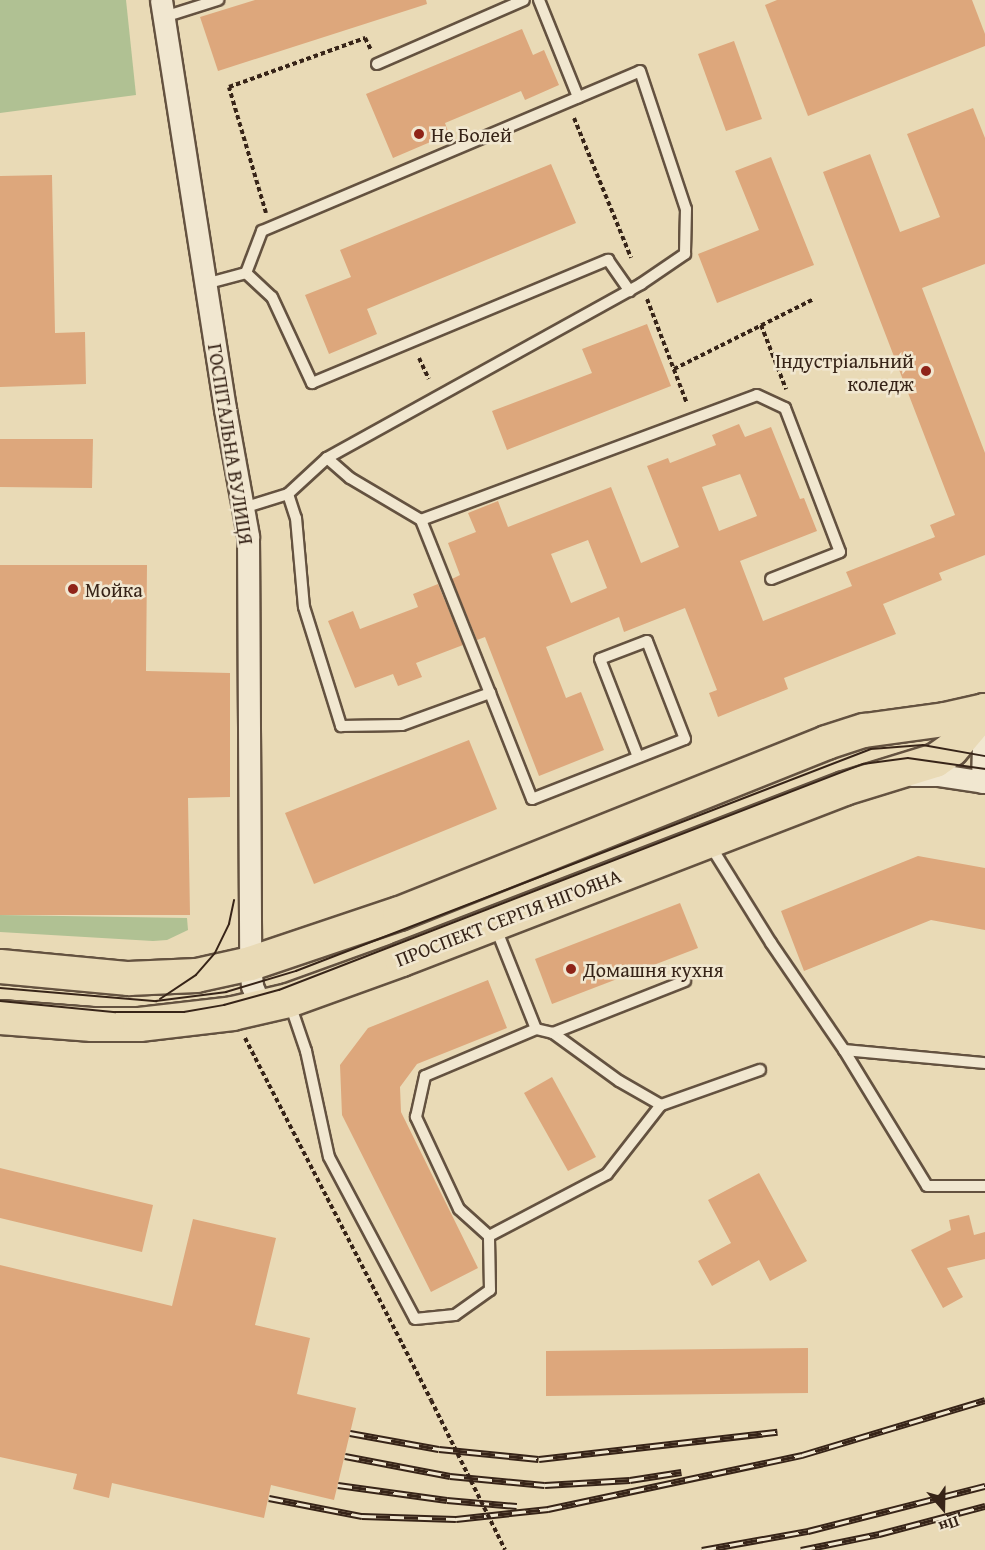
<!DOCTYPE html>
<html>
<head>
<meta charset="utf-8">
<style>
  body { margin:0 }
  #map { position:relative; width:985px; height:1550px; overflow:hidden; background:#e9dab6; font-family:"Gentium Book Plus",serif }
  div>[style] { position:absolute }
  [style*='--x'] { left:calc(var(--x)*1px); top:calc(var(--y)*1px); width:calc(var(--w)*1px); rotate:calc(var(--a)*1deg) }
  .green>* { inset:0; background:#b0c193 }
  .building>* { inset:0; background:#dda77c }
  .path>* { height:4px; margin-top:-2px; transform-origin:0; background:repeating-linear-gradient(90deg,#372418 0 4.5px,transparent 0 7.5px) }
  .roads { filter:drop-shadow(2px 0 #645240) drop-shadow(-2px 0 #645240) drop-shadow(0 2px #645240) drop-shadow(0 -2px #645240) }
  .lane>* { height:10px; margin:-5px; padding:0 5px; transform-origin:5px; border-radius:5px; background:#f1e7d0 }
  .street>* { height:21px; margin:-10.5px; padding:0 10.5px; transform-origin:10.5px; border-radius:10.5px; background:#f1e7d0 }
  .highway>* { height:33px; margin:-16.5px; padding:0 16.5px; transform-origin:16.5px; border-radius:16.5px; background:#e9dab6 }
  .tram>* { height:1.5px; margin:-0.75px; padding:0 0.75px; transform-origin:0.75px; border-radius:0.75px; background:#372418 }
  .rail>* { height:7px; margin-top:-3.5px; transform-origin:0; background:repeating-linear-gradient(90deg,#f1e7d0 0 14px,#372418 0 28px); box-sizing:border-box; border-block:2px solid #372418 }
  .path-bridge>* { height:4px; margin-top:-2px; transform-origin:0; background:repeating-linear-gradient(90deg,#372418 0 4.5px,transparent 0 7.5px) }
  .dots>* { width:16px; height:16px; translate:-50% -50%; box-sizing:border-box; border:3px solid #f1e7d0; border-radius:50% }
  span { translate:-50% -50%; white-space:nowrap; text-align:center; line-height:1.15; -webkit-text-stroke:5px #f1e7d0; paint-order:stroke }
  .poi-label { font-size:20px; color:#372418 }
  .left { translate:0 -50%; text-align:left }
  .right { translate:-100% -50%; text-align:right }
  .street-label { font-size:20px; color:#372418 }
  .north { position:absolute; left:913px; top:1478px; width:60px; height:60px; -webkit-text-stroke:4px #f1e7d0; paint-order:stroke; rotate:160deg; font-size:16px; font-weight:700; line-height:24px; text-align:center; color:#372418 }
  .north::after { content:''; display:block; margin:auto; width:21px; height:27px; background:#372418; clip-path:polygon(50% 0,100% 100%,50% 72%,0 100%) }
</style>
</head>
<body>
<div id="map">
  <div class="green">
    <i style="clip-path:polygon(0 0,126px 0,136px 95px,0 113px)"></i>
    <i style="clip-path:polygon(0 915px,187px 918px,188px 930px,167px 940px,153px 941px,0 932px)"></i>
  </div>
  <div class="building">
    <i style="clip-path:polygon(255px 0,426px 0,427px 4px,218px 71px,200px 17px)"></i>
    <i style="clip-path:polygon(777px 0,972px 0,985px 34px,985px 46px,808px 116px,765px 5px)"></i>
    <i style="clip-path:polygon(522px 29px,533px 55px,544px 50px,559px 85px,525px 100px,521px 91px,445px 123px,449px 134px,393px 158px,366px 94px)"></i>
    <i style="clip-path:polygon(734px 41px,762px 119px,726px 131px,698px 54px)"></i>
    <i style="clip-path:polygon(evenodd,973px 108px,985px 138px,985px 264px,922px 288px,985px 453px,985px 555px,939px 573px,942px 580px,883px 604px,896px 634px,784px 678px,788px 689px,718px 717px,709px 693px,717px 690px,685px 608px,624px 632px,619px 617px,546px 647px,566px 698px,581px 692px,604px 750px,539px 776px,485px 637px,477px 640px,452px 579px,460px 575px,448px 543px,476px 532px,468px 513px,498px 501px,508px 527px,611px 487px,641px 563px,679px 547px,647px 466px,668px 458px,670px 463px,716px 445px,712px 435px,739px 424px,745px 437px,771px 427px,800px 499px,804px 498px,817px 531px,740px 561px,763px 621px,852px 586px,846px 572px,935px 537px,930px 525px,955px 515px,823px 172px,870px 154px,900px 232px,940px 217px,907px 134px,973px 108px,740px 474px,757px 516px,719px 531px,702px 487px,740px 474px,973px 108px,588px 540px,607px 588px,571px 603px,551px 554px,588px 540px)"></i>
    <i style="clip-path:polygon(771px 157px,814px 265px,717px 303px,698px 254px,759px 230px,735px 171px)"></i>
    <i style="clip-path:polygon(551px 164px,576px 223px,367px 309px,377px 334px,329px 354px,305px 295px,351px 277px,340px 250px)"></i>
    <i style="clip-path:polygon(52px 175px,55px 333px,85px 332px,86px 384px,0 387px,0 176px)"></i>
    <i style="clip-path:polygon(647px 324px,671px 386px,507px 450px,492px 411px,592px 373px,582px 349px)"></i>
    <i style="clip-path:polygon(0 439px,93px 439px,92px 488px,0 487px)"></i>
    <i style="clip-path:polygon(0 565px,147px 565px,146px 671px,230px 673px,230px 797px,188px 798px,190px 915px,0 915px)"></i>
    <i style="clip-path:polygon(438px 584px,463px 645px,416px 663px,422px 677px,398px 686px,393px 674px,355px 688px,328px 621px,353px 611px,360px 629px,418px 607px,413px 594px)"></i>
    <i style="clip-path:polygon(469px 740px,497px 809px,314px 884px,285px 813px)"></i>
    <i style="clip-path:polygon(918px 856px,985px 868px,985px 930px,931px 920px,804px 971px,781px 911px)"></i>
    <i style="clip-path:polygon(680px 903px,698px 948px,552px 1004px,535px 959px)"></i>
    <i style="clip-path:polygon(488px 980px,507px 1028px,417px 1064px,400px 1087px,401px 1112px,478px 1268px,431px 1292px,342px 1115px,340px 1065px,368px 1028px)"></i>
    <i style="clip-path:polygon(552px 1077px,596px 1157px,568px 1171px,524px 1093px)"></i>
    <i style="clip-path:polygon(0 1168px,153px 1205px,142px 1252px,0 1218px)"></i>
    <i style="clip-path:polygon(759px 1173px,807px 1261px,770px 1281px,759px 1260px,712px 1286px,698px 1261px,731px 1243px,708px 1200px)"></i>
    <i style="clip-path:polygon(969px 1215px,974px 1235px,985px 1232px,985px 1259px,947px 1268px,963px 1297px,943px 1308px,911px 1250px,951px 1230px,949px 1220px)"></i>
    <i style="clip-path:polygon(193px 1219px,276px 1238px,255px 1325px,310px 1338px,297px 1394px,356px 1408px,334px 1500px,271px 1485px,264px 1518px,112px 1483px,109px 1498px,73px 1489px,77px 1474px,0 1457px,0 1265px,172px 1306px)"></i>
    <i style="clip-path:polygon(808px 1348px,808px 1393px,546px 1396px,546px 1351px)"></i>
  </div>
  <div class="path">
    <i style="--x:574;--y:118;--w:151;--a:67.8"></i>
    <i style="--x:266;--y:213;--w:131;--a:-106.4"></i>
    <i style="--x:229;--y:87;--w:145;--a:-19.8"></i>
    <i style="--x:365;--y:38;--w:13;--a:63"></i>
    <i style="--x:647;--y:299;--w:112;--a:69.1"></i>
    <i style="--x:761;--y:325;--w:69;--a:68.7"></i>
    <i style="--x:419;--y:358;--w:23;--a:65"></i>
    <i style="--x:674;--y:369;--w:157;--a:-26.6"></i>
    <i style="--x:245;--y:1038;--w:407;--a:62.8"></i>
  </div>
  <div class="roads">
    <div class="lane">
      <i style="--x:539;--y:0;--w:105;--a:68.1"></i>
      <i style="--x:164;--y:17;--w:57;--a:-17.5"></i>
      <i style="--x:377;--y:64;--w:160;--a:-23.5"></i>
      <i style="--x:246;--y:273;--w:35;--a:43"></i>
      <i style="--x:272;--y:297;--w:95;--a:65.1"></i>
      <i style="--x:312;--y:383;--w:321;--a:-22.6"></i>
      <i style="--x:608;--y:260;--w:38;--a:55"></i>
      <i style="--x:205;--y:284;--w:42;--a:-15"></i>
      <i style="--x:246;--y:273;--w:45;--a:-69.1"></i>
      <i style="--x:262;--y:231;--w:410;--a:-22.9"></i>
      <i style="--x:640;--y:71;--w:145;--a:71.6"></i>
      <i style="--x:686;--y:209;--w:45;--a:91.3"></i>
      <i style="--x:685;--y:254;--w:53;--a:145.7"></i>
      <i style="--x:641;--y:284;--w:359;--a:151"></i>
      <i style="--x:327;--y:458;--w:53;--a:137.3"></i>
      <i style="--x:288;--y:494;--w:47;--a:162.7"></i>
      <i style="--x:327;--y:458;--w:30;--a:41"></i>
      <i style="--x:350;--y:478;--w:82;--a:30.6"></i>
      <i style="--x:421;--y:520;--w:186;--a:68.3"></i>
      <i style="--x:288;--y:494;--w:25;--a:72"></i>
      <i style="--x:296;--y:518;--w:89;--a:84.9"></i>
      <i style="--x:304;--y:607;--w:125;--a:72.7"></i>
      <i style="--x:341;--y:726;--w:61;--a:-0.9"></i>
      <i style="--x:402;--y:725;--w:94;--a:-20"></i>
      <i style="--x:490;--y:693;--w:114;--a:68.4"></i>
      <i style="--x:532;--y:799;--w:164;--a:-21.4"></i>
      <i style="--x:685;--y:739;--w:105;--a:-111.2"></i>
      <i style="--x:647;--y:641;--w:50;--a:159"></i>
      <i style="--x:600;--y:659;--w:105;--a:68.8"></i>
      <i style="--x:421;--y:520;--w:358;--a:-20.4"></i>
      <i style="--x:757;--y:395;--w:31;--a:25"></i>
      <i style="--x:785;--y:408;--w:154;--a:69.1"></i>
      <i style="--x:840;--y:552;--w:74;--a:158.6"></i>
      <i style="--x:710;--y:845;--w:115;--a:58.1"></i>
      <i style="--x:771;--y:943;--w:130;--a:55.7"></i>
      <i style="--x:844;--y:1050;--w:142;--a:5.3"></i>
      <i style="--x:290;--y:1004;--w:50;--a:71.2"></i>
      <i style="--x:306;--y:1051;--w:108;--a:77.8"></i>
      <i style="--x:329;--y:1157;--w:183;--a:62"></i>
      <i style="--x:415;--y:1319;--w:40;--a:-5.7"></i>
      <i style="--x:455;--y:1315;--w:43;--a:-35.5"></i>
      <i style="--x:490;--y:1290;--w:54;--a:-91.1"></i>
      <i style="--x:489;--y:1236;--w:40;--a:-138"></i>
      <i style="--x:459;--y:1209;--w:102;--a:-115.1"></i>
      <i style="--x:416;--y:1117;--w:42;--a:-77.6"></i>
      <i style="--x:425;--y:1076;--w:121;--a:-22.9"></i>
      <i style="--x:536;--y:1029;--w:111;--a:-111.7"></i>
      <i style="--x:536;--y:1029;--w:17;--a:13"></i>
      <i style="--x:553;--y:1033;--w:142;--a:-21.5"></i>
      <i style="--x:844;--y:1050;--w:159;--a:58.6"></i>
      <i style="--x:927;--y:1186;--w:58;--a:0"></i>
      <i style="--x:661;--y:1105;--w:105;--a:-19.5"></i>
      <i style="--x:489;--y:1236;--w:133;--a:-27.7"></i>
      <i style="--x:607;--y:1174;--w:88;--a:-52"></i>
      <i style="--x:661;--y:1105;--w:48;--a:-150.3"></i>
      <i style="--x:619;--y:1081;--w:82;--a:-144"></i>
    </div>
    <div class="street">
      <i style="--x:161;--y:0;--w:414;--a:81.1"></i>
      <i style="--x:225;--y:409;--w:129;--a:79.7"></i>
      <i style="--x:248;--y:536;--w:427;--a:89.7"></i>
      <i style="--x:250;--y:963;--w:23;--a:85"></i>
      <i style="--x:252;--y:986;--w:23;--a:67"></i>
      <i style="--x:911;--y:775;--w:28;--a:0"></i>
      <i style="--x:939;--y:775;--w:47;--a:8.7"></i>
      <i style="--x:982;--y:782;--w:72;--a:-88.4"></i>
    </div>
    <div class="highway">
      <i style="--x:0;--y:966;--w:129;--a:5.4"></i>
      <i style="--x:128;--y:978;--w:68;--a:-2.5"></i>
      <i style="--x:196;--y:975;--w:55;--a:-12.5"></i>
      <i style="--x:250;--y:963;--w:157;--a:-18.6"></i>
      <i style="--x:399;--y:913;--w:460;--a:-21.8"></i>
      <i style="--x:826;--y:742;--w:40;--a:-18"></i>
      <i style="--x:864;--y:730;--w:81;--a:-7.8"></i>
      <i style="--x:944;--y:719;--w:42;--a:-12.4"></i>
      <i style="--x:0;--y:1017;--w:92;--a:4.4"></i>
      <i style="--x:92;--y:1024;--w:47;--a:0"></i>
      <i style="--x:139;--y:1024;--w:94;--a:-6.7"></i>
      <i style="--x:232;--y:1013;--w:57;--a:-13.1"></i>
      <i style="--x:288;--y:1000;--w:120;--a:-19.9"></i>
      <i style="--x:401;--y:959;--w:475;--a:-21.1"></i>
      <i style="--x:844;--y:788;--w:95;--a:-17.1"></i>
      <i style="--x:935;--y:760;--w:19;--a:-35"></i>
      <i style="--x:951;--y:749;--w:51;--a:-49.8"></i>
    </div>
  </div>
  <div class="tram">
    <i style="--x:0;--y:988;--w:157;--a:4.8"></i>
    <i style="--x:156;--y:1001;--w:71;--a:-7.3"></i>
    <i style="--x:226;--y:992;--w:73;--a:-16.7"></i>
    <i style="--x:296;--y:971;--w:616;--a:-21.11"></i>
    <i style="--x:871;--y:749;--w:52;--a:-4.4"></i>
    <i style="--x:923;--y:745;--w:63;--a:10.1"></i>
    <i style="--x:160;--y:999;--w:43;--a:-33.7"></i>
    <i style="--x:196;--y:975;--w:29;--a:-49"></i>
    <i style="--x:215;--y:953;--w:32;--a:-64"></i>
    <i style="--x:229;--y:924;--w:24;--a:-78"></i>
    <i style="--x:0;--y:1001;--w:116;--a:5.5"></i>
    <i style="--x:115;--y:1012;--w:69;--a:0"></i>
    <i style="--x:184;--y:1012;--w:41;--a:-9.9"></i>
    <i style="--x:224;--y:1005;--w:57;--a:-15.3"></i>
    <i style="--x:279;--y:990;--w:626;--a:-21.16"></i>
    <i style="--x:863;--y:764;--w:45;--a:-7.6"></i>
    <i style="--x:908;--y:758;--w:78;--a:8.1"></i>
  </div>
  <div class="rail">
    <i style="--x:350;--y:1433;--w:90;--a:10.2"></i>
    <i style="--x:439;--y:1449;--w:100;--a:5.7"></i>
    <i style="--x:539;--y:1459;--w:240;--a:-6.5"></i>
    <i style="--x:345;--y:1456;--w:107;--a:10.8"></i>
    <i style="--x:450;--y:1476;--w:95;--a:5.4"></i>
    <i style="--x:545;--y:1485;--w:85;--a:-3.4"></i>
    <i style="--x:630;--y:1480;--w:52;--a:-8.9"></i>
    <i style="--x:338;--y:1485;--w:110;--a:7.8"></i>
    <i style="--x:447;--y:1500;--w:70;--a:4.9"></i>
    <i style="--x:269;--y:1498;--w:95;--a:11"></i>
    <i style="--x:362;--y:1516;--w:94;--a:1.8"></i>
    <i style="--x:456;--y:1519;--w:93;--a:-6.2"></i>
    <i style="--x:548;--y:1509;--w:260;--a:-12"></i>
    <i style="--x:802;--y:1455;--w:191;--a:-16.7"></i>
    <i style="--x:702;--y:1550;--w:108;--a:-10.2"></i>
    <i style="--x:808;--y:1531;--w:183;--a:-14.3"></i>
    <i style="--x:801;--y:1550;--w:80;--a:-11.6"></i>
    <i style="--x:879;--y:1534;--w:110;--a:-14.8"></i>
  </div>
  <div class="path-bridge">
    <i style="--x:431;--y:1400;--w:167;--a:63.7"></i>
  </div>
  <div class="dots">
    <i style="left:419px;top:134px;background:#8f2418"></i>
    <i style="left:926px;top:371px;background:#8f2418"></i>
    <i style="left:73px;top:589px;background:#8f2418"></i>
    <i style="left:571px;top:969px;background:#8f2418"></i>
  </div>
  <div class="poi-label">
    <span class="left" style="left:431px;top:134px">Не Болей</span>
    <span class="right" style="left:914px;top:372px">Індустріальний<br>коледж</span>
    <span class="left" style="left:85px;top:589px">Мойка</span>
    <span class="left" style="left:583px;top:969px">Домашня кухня</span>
  </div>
  <div class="street-label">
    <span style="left:231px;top:444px;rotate:81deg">ГОСПІТАЛЬНА ВУЛИЦЯ</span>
    <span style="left:508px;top:917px;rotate:-21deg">ПРОСПЕКТ СЕРГІЯ НІГОЯНА</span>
  </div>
  <div class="north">Пн</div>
</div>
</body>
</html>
